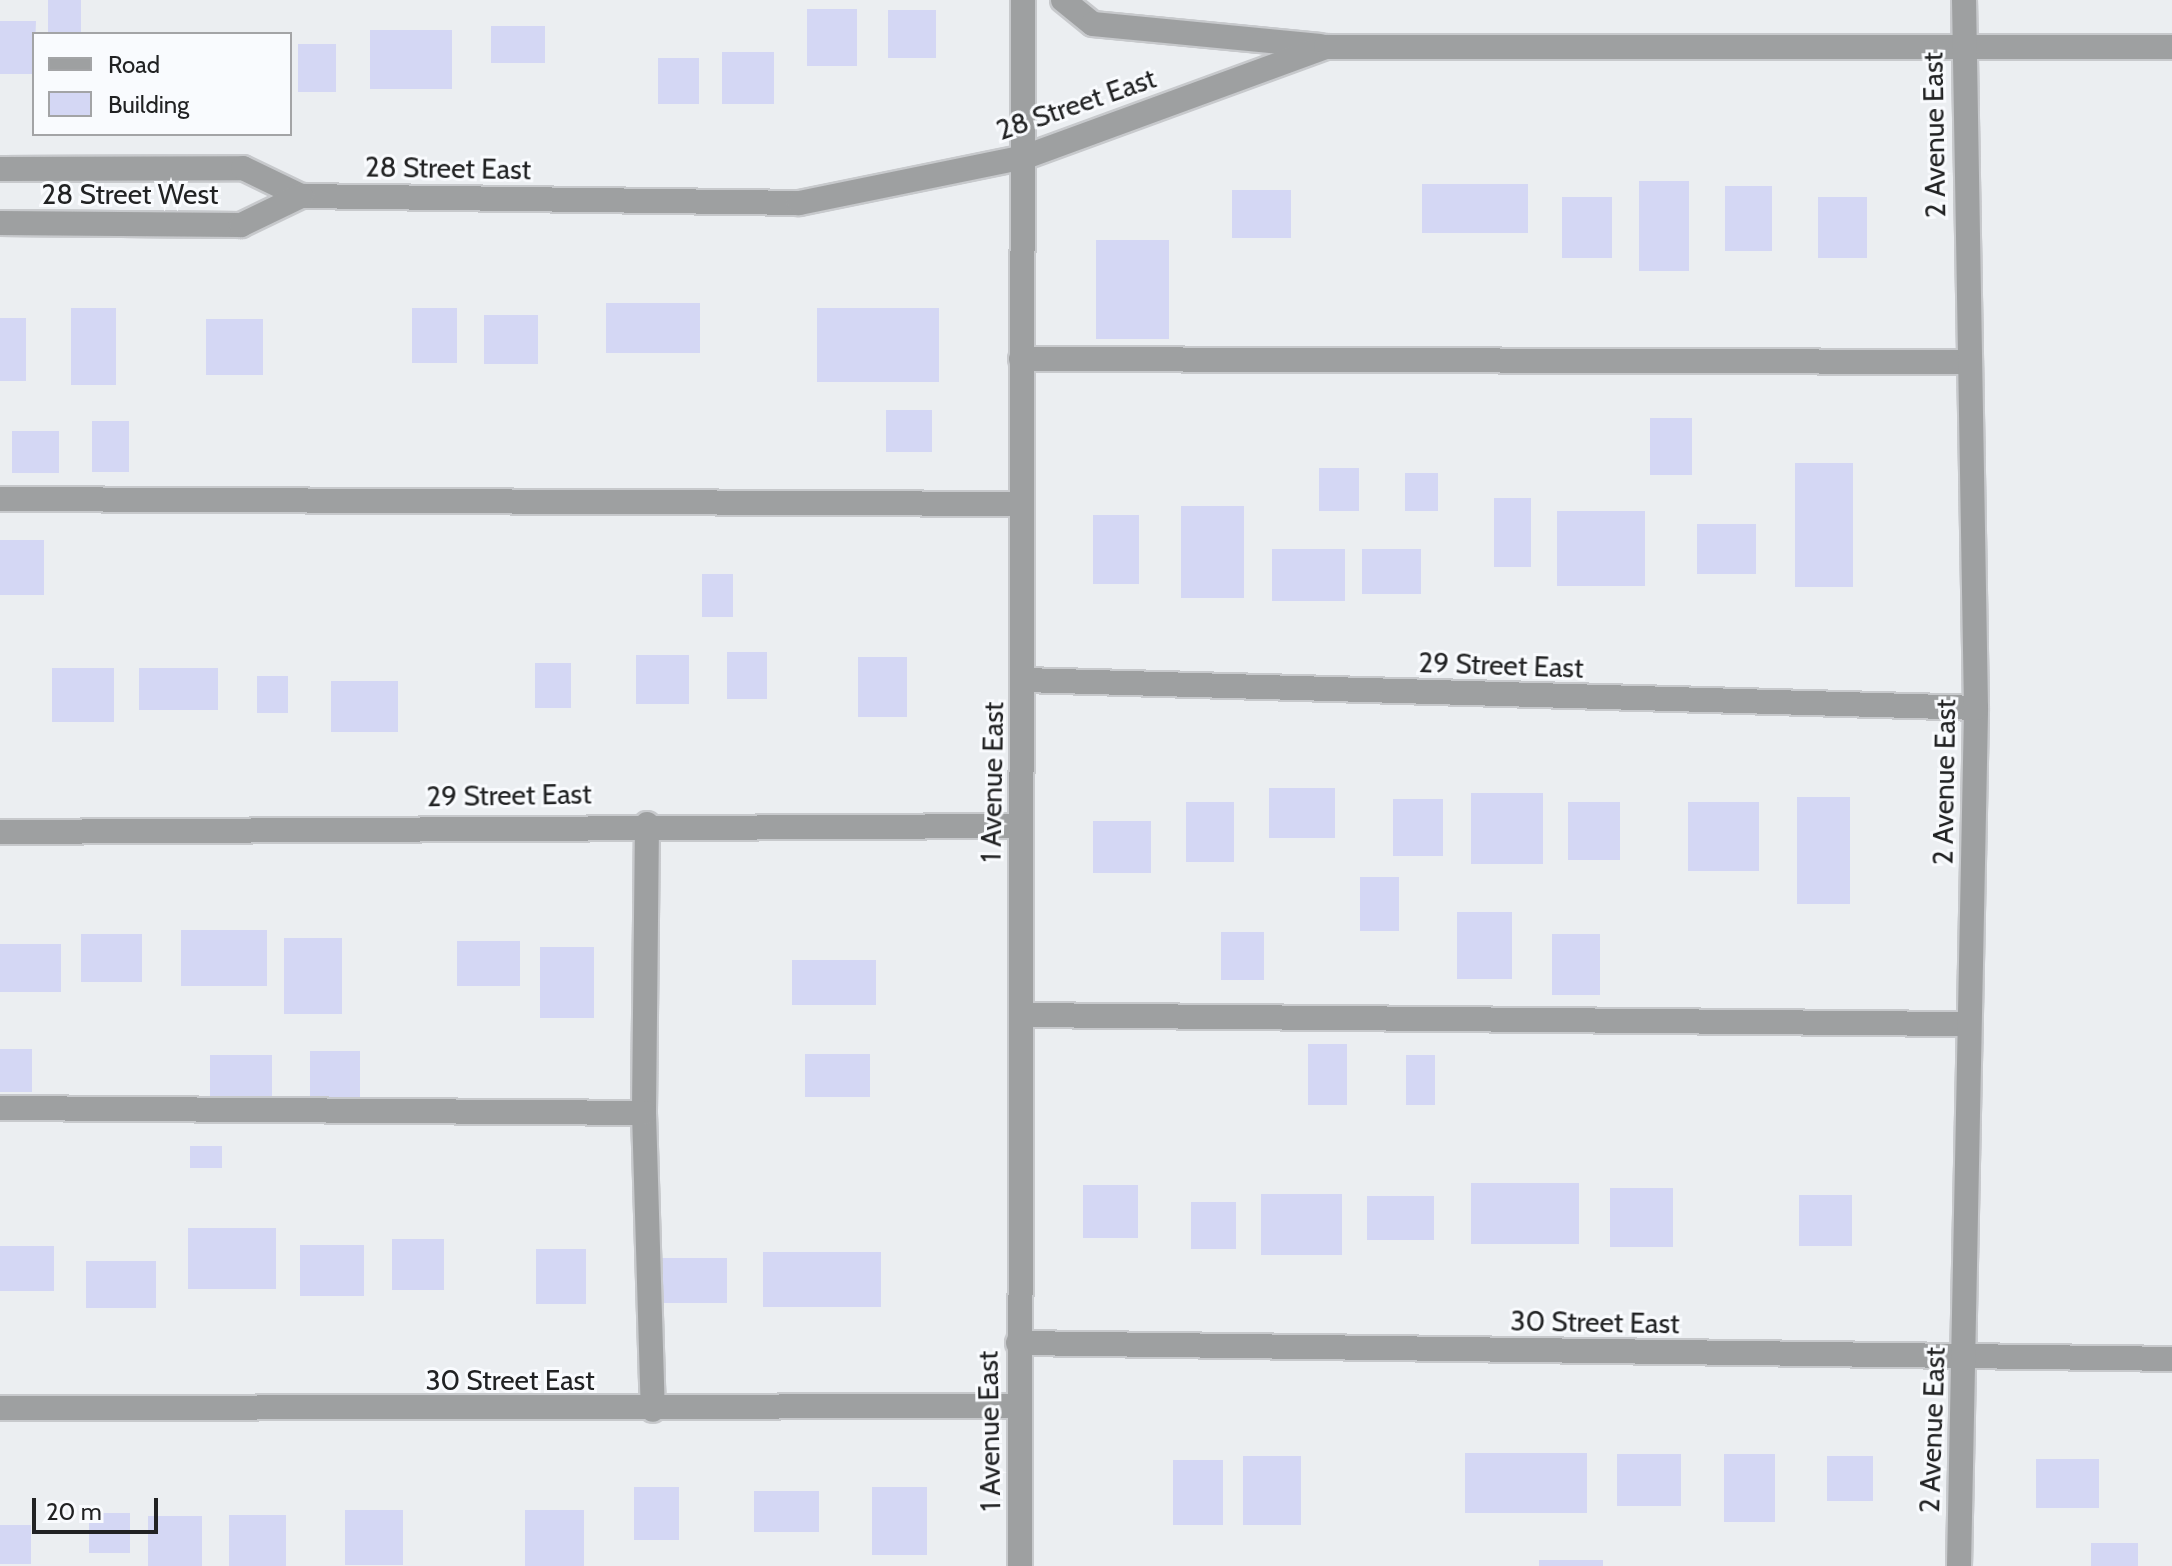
<!DOCTYPE html>
<html>
<head>
<meta charset="utf-8">
<style>
  body { margin:0 }
  #map { position:relative; width:2172px; height:1566px; overflow:hidden; background:#ebeef1; font-family:Cabin,sans-serif }
  div>[style] { position:absolute }
  [style*='--x'] { left:calc(var(--x)*1px); top:calc(var(--y)*1px); width:calc(var(--w)*1px); rotate:calc(var(--a)*1deg) }
  .building>* { inset:0; background:#d4d7f4 }
  .roads { filter:drop-shadow(2px 0 #c7c9cc) drop-shadow(-2px 0 #c7c9cc) drop-shadow(0 2px #c7c9cc) drop-shadow(0 -2px #c7c9cc) }
  .minor>* { height:24px; margin:-12px; padding:0 12px; transform-origin:12px; border-radius:12px; background:#9ea0a1 }
  span { translate:-50% -50%; white-space:nowrap; text-align:center; line-height:1.15; -webkit-text-stroke:6px #f9fbfe; paint-order:stroke }
  .street-label { font-size:28px; color:#212223 }
  .legend { position:absolute; left:32px; top:32px; width:260px; height:104px; box-sizing:border-box; background:#f9fbfe; border:2px solid #a3a4a6; margin:0; padding:10px 14px; list-style:none; font-size:24px; color:#212223 }
  .legend li { display:flex; align-items:center; gap:16px; height:40px }
  .legend b { width:40px; border:2px solid #a3a4a6 }
  .scale { position:absolute; left:32px; top:1498px; width:126px; height:36px; box-sizing:border-box; border:4px solid #212223; border-top:0; padding-left:10px; font-size:24px; line-height:28px; white-space:nowrap; color:#212223; -webkit-text-stroke:6px #f9fbfe; paint-order:stroke }
</style>
</head>
<body>
<div id="map">
  <div class="building">
    <i style="clip-path:polygon(48px 0,81px 0,81px 34px,48px 34px)"></i>
    <i style="clip-path:polygon(807px 9px,857px 9px,857px 66px,807px 66px)"></i>
    <i style="clip-path:polygon(888px 10px,936px 10px,936px 58px,888px 58px)"></i>
    <i style="clip-path:polygon(0 21px,36px 21px,34px 74px,0 74px)"></i>
    <i style="clip-path:polygon(491px 26px,545px 26px,545px 63px,491px 63px)"></i>
    <i style="clip-path:polygon(370px 30px,452px 30px,452px 89px,370px 89px)"></i>
    <i style="clip-path:polygon(298px 44px,336px 44px,336px 92px,298px 92px)"></i>
    <i style="clip-path:polygon(722px 52px,774px 52px,774px 104px,722px 104px)"></i>
    <i style="clip-path:polygon(658px 58px,699px 58px,699px 104px,658px 104px)"></i>
    <i style="clip-path:polygon(1639px 181px,1689px 181px,1689px 271px,1639px 271px)"></i>
    <i style="clip-path:polygon(1422px 184px,1528px 184px,1528px 233px,1422px 233px)"></i>
    <i style="clip-path:polygon(1725px 186px,1772px 186px,1772px 251px,1725px 251px)"></i>
    <i style="clip-path:polygon(1232px 190px,1291px 190px,1291px 238px,1232px 238px)"></i>
    <i style="clip-path:polygon(1562px 197px,1612px 197px,1612px 258px,1562px 258px)"></i>
    <i style="clip-path:polygon(1818px 197px,1867px 197px,1867px 258px,1818px 258px)"></i>
    <i style="clip-path:polygon(1096px 240px,1169px 240px,1169px 339px,1096px 339px)"></i>
    <i style="clip-path:polygon(606px 303px,700px 303px,700px 353px,606px 353px)"></i>
    <i style="clip-path:polygon(71px 308px,116px 308px,116px 385px,71px 385px)"></i>
    <i style="clip-path:polygon(412px 308px,457px 308px,457px 363px,412px 363px)"></i>
    <i style="clip-path:polygon(817px 308px,939px 308px,939px 382px,817px 382px)"></i>
    <i style="clip-path:polygon(484px 315px,538px 315px,538px 364px,484px 364px)"></i>
    <i style="clip-path:polygon(0 318px,26px 318px,26px 381px,0 381px)"></i>
    <i style="clip-path:polygon(206px 319px,263px 319px,263px 375px,206px 375px)"></i>
    <i style="clip-path:polygon(886px 410px,932px 410px,932px 452px,886px 452px)"></i>
    <i style="clip-path:polygon(1650px 418px,1692px 418px,1692px 475px,1650px 475px)"></i>
    <i style="clip-path:polygon(92px 421px,129px 421px,129px 472px,92px 472px)"></i>
    <i style="clip-path:polygon(12px 431px,59px 431px,59px 473px,12px 473px)"></i>
    <i style="clip-path:polygon(1795px 463px,1853px 463px,1853px 587px,1795px 587px)"></i>
    <i style="clip-path:polygon(1319px 468px,1359px 468px,1359px 511px,1319px 511px)"></i>
    <i style="clip-path:polygon(1405px 473px,1438px 473px,1438px 511px,1405px 511px)"></i>
    <i style="clip-path:polygon(1494px 498px,1531px 498px,1531px 567px,1494px 567px)"></i>
    <i style="clip-path:polygon(1181px 506px,1244px 506px,1244px 598px,1181px 598px)"></i>
    <i style="clip-path:polygon(1557px 511px,1645px 511px,1645px 586px,1557px 586px)"></i>
    <i style="clip-path:polygon(1093px 515px,1139px 515px,1139px 584px,1093px 584px)"></i>
    <i style="clip-path:polygon(1697px 524px,1756px 524px,1756px 574px,1697px 574px)"></i>
    <i style="clip-path:polygon(0 540px,44px 540px,44px 595px,0 595px)"></i>
    <i style="clip-path:polygon(1272px 549px,1345px 549px,1345px 601px,1272px 601px)"></i>
    <i style="clip-path:polygon(1362px 549px,1421px 549px,1421px 594px,1362px 594px)"></i>
    <i style="clip-path:polygon(702px 574px,733px 574px,733px 617px,702px 617px)"></i>
    <i style="clip-path:polygon(727px 652px,767px 652px,767px 699px,727px 699px)"></i>
    <i style="clip-path:polygon(636px 655px,689px 655px,689px 704px,636px 704px)"></i>
    <i style="clip-path:polygon(858px 657px,907px 657px,907px 717px,858px 717px)"></i>
    <i style="clip-path:polygon(535px 663px,571px 663px,571px 708px,535px 708px)"></i>
    <i style="clip-path:polygon(52px 668px,114px 668px,114px 722px,52px 722px)"></i>
    <i style="clip-path:polygon(139px 668px,218px 668px,218px 710px,139px 710px)"></i>
    <i style="clip-path:polygon(257px 676px,288px 676px,288px 713px,257px 713px)"></i>
    <i style="clip-path:polygon(331px 681px,398px 681px,398px 732px,331px 732px)"></i>
    <i style="clip-path:polygon(1269px 788px,1335px 788px,1335px 838px,1269px 838px)"></i>
    <i style="clip-path:polygon(1471px 793px,1543px 793px,1543px 864px,1471px 864px)"></i>
    <i style="clip-path:polygon(1797px 797px,1850px 797px,1850px 904px,1797px 904px)"></i>
    <i style="clip-path:polygon(1393px 799px,1443px 799px,1443px 856px,1393px 856px)"></i>
    <i style="clip-path:polygon(1186px 802px,1234px 802px,1234px 862px,1186px 862px)"></i>
    <i style="clip-path:polygon(1568px 802px,1620px 802px,1620px 860px,1568px 860px)"></i>
    <i style="clip-path:polygon(1688px 802px,1759px 802px,1759px 871px,1688px 871px)"></i>
    <i style="clip-path:polygon(1093px 821px,1151px 821px,1151px 873px,1093px 873px)"></i>
    <i style="clip-path:polygon(1360px 877px,1399px 877px,1399px 931px,1360px 931px)"></i>
    <i style="clip-path:polygon(1457px 912px,1512px 912px,1512px 979px,1457px 979px)"></i>
    <i style="clip-path:polygon(181px 930px,267px 930px,267px 986px,181px 986px)"></i>
    <i style="clip-path:polygon(1221px 932px,1264px 932px,1264px 980px,1221px 980px)"></i>
    <i style="clip-path:polygon(81px 934px,142px 934px,142px 982px,81px 982px)"></i>
    <i style="clip-path:polygon(1552px 934px,1600px 934px,1600px 995px,1552px 995px)"></i>
    <i style="clip-path:polygon(284px 938px,342px 938px,342px 1014px,284px 1014px)"></i>
    <i style="clip-path:polygon(457px 941px,520px 941px,520px 986px,457px 986px)"></i>
    <i style="clip-path:polygon(0 944px,61px 944px,61px 992px,0 992px)"></i>
    <i style="clip-path:polygon(540px 947px,594px 947px,594px 1018px,540px 1018px)"></i>
    <i style="clip-path:polygon(792px 960px,876px 960px,876px 1005px,792px 1005px)"></i>
    <i style="clip-path:polygon(1308px 1044px,1347px 1044px,1347px 1105px,1308px 1105px)"></i>
    <i style="clip-path:polygon(0 1049px,32px 1049px,32px 1092px,0 1092px)"></i>
    <i style="clip-path:polygon(310px 1051px,360px 1051px,360px 1101px,310px 1101px)"></i>
    <i style="clip-path:polygon(805px 1054px,870px 1054px,870px 1097px,805px 1097px)"></i>
    <i style="clip-path:polygon(210px 1055px,272px 1055px,272px 1103px,210px 1103px)"></i>
    <i style="clip-path:polygon(1406px 1055px,1435px 1055px,1435px 1105px,1406px 1105px)"></i>
    <i style="clip-path:polygon(190px 1146px,222px 1146px,222px 1168px,190px 1168px)"></i>
    <i style="clip-path:polygon(1471px 1183px,1579px 1183px,1579px 1244px,1471px 1244px)"></i>
    <i style="clip-path:polygon(1083px 1185px,1138px 1185px,1138px 1238px,1083px 1238px)"></i>
    <i style="clip-path:polygon(1610px 1188px,1673px 1188px,1673px 1247px,1610px 1247px)"></i>
    <i style="clip-path:polygon(1261px 1194px,1342px 1194px,1342px 1255px,1261px 1255px)"></i>
    <i style="clip-path:polygon(1799px 1195px,1852px 1195px,1852px 1246px,1799px 1246px)"></i>
    <i style="clip-path:polygon(1367px 1196px,1434px 1196px,1434px 1240px,1367px 1240px)"></i>
    <i style="clip-path:polygon(1191px 1202px,1236px 1202px,1236px 1249px,1191px 1249px)"></i>
    <i style="clip-path:polygon(188px 1228px,276px 1228px,276px 1289px,188px 1289px)"></i>
    <i style="clip-path:polygon(392px 1239px,444px 1239px,444px 1290px,392px 1290px)"></i>
    <i style="clip-path:polygon(300px 1245px,364px 1245px,364px 1296px,300px 1296px)"></i>
    <i style="clip-path:polygon(0 1246px,54px 1246px,54px 1291px,0 1291px)"></i>
    <i style="clip-path:polygon(536px 1249px,586px 1249px,586px 1304px,536px 1304px)"></i>
    <i style="clip-path:polygon(763px 1252px,881px 1252px,881px 1307px,763px 1307px)"></i>
    <i style="clip-path:polygon(661px 1258px,727px 1258px,727px 1303px,661px 1303px)"></i>
    <i style="clip-path:polygon(86px 1261px,156px 1261px,156px 1308px,86px 1308px)"></i>
    <i style="clip-path:polygon(1465px 1453px,1587px 1453px,1587px 1513px,1465px 1513px)"></i>
    <i style="clip-path:polygon(1617px 1454px,1681px 1454px,1681px 1506px,1617px 1506px)"></i>
    <i style="clip-path:polygon(1724px 1454px,1775px 1454px,1775px 1522px,1724px 1522px)"></i>
    <i style="clip-path:polygon(1243px 1456px,1301px 1456px,1301px 1525px,1243px 1525px)"></i>
    <i style="clip-path:polygon(1827px 1456px,1873px 1456px,1873px 1501px,1827px 1501px)"></i>
    <i style="clip-path:polygon(2036px 1459px,2099px 1459px,2099px 1508px,2036px 1508px)"></i>
    <i style="clip-path:polygon(1173px 1460px,1223px 1460px,1223px 1525px,1173px 1525px)"></i>
    <i style="clip-path:polygon(634px 1487px,679px 1487px,679px 1540px,634px 1540px)"></i>
    <i style="clip-path:polygon(872px 1487px,927px 1487px,927px 1555px,872px 1555px)"></i>
    <i style="clip-path:polygon(754px 1491px,819px 1491px,819px 1532px,754px 1532px)"></i>
    <i style="clip-path:polygon(345px 1510px,403px 1510px,403px 1565px,345px 1565px)"></i>
    <i style="clip-path:polygon(525px 1510px,584px 1510px,584px 1566px,525px 1566px)"></i>
    <i style="clip-path:polygon(89px 1513px,130px 1513px,130px 1553px,89px 1553px)"></i>
    <i style="clip-path:polygon(229px 1515px,286px 1515px,286px 1566px,229px 1566px)"></i>
    <i style="clip-path:polygon(148px 1516px,202px 1516px,202px 1566px,148px 1566px)"></i>
    <i style="clip-path:polygon(0 1525px,31px 1525px,31px 1564px,0 1564px)"></i>
    <i style="clip-path:polygon(2091px 1543px,2138px 1543px,2138px 1566px,2091px 1566px)"></i>
    <i style="clip-path:polygon(1539px 1560px,1603px 1560px,1603px 1566px,1539px 1566px)"></i>
  </div>
  <div class="roads">
    <div class="minor">
      <i style="--x:1063;--y:0;--w:38;--a:39"></i>
      <i style="--x:1093;--y:24;--w:228;--a:5.5"></i>
      <i style="--x:0;--y:169;--w:243;--a:-0.2"></i>
      <i style="--x:243;--y:168;--w:64;--a:25.8"></i>
      <i style="--x:301;--y:196;--w:498;--a:0.8"></i>
      <i style="--x:799;--y:203;--w:231;--a:-11.5"></i>
      <i style="--x:1025;--y:157;--w:320;--a:-20.1"></i>
      <i style="--x:1326;--y:47;--w:846;--a:0"></i>
      <i style="--x:0;--y:223;--w:241;--a:0.5"></i>
      <i style="--x:241;--y:225;--w:67;--a:-25.8"></i>
      <i style="--x:1021;--y:359;--w:946;--a:0.18"></i>
      <i style="--x:0;--y:499;--w:1022;--a:0.28"></i>
      <i style="--x:1024;--y:680;--w:952;--a:1.68"></i>
      <i style="--x:647;--y:824;--w:289;--a:90.6"></i>
      <i style="--x:644;--y:1113;--w:297;--a:88.3"></i>
      <i style="--x:0;--y:832;--w:1019;--a:-0.34"></i>
      <i style="--x:1021;--y:1015;--w:946;--a:0.55"></i>
      <i style="--x:0;--y:1108;--w:644;--a:0.44"></i>
      <i style="--x:1018;--y:1343;--w:1154;--a:0.79"></i>
      <i style="--x:0;--y:1408;--w:1019;--a:-0.11"></i>
      <i style="--x:1020;--y:1566;--w:1566;--a:-89.89"></i>
      <i style="--x:1959;--y:1566;--w:858;--a:-88.86"></i>
      <i style="--x:1976;--y:708;--w:708;--a:-90.97"></i>
    </div>
  </div>
  <div class="street-label">
    <span style="left:1076px;top:104px;rotate:-19deg">28 Street East</span>
    <span style="left:1934px;top:135px;rotate:-91deg">2 Avenue East</span>
    <span style="left:448px;top:168px;rotate:1deg">28 Street East</span>
    <span style="left:130px;top:194px">28 Street West</span>
    <span style="left:1501px;top:665px;rotate:2deg">29 Street East</span>
    <span style="left:992px;top:782px;rotate:-89deg">1 Avenue East</span>
    <span style="left:1944px;top:782px;rotate:-89deg">2 Avenue East</span>
    <span style="left:509px;top:795px;rotate:-1deg">29 Street East</span>
    <span style="left:1595px;top:1322px;rotate:1deg">30 Street East</span>
    <span style="left:510px;top:1380px">30 Street East</span>
    <span style="left:1932px;top:1430px;rotate:-88deg">2 Avenue East</span>
    <span style="left:989px;top:1431px;rotate:-91deg">1 Avenue East</span>
  </div>
  <ul class="legend">
  <li><b style="height:10px;background:#9ea0a1"></b>Road</li>
  <li><b style="height:22px;background:#d4d7f4"></b>Building</li>
  </ul>
  <div class="scale">20 m</div>
</div>
</body>
</html>
